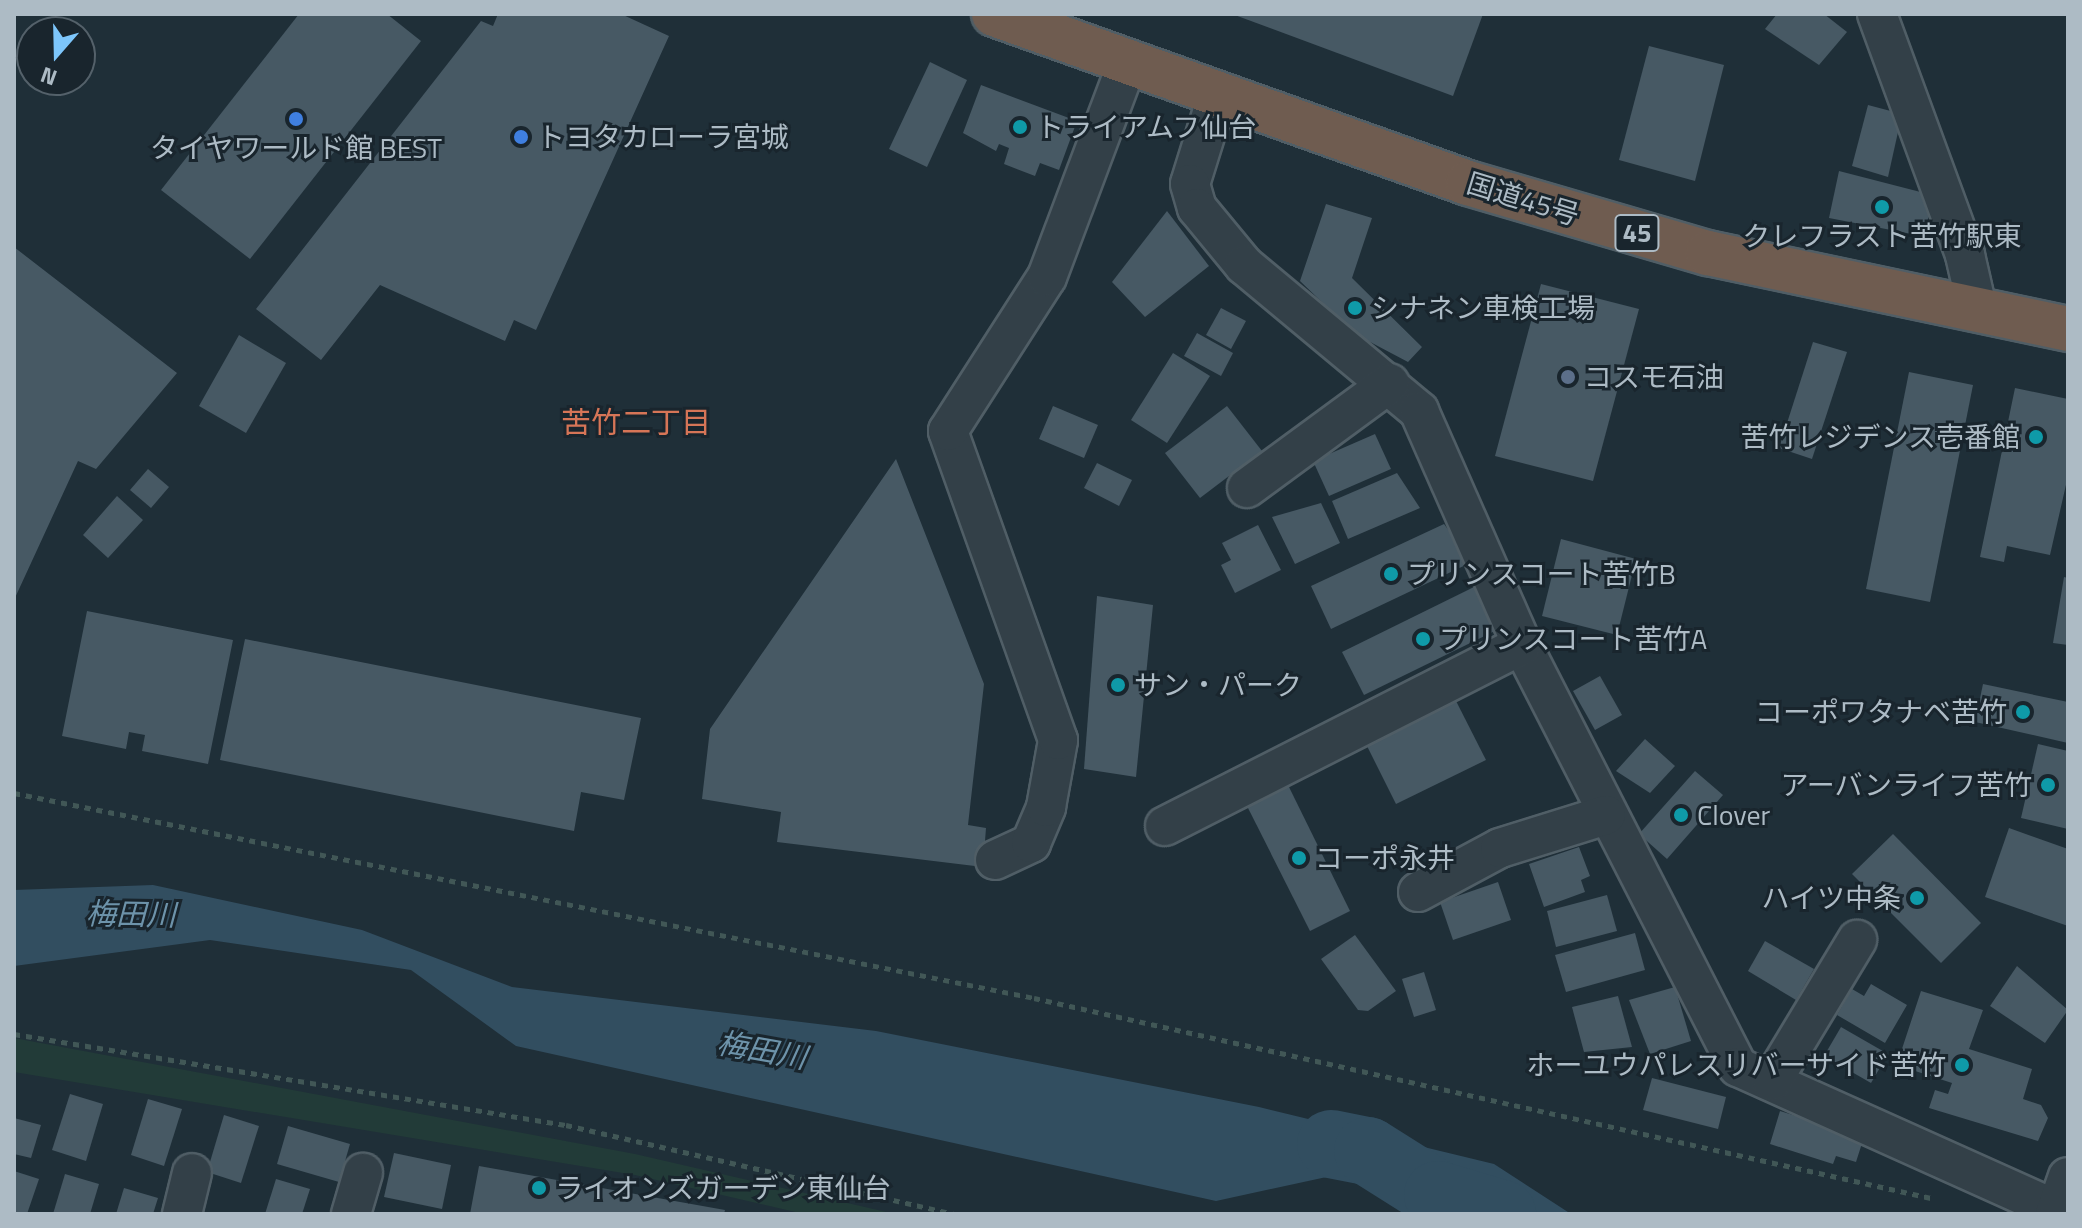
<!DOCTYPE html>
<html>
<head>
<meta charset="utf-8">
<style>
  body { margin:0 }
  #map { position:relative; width:2082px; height:1228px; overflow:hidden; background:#1f2f38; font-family:"Titillium Web","Noto Sans JP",sans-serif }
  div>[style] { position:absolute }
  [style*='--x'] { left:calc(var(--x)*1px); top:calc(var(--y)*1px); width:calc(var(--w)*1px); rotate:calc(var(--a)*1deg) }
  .green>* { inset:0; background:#223b38 }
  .water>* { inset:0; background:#324e60 }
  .river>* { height:68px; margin:-34px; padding:0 34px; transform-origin:34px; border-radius:34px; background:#324e60 }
  .building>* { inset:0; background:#475964 }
  .path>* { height:5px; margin-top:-2.5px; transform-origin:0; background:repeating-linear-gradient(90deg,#415756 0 6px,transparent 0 12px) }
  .roads { filter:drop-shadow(2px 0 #505e66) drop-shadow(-2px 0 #505e66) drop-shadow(0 2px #505e66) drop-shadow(0 -2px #505e66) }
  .minor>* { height:38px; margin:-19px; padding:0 19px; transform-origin:19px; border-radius:19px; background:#334048 }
  .highway>* { height:44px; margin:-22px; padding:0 22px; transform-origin:22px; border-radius:22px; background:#6f5c50 }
  .dots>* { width:22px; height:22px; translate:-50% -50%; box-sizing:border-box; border:4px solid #19252d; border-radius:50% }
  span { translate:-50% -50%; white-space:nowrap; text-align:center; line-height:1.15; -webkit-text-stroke:6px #19252d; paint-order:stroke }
  .shield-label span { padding:2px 6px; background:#19252d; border:2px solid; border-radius:6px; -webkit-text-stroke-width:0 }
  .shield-label { font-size:26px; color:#adbbc5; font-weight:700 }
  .poi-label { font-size:28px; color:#adbbc5 }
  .left { translate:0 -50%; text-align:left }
  .right { translate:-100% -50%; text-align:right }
  .street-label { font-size:28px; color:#adbbc5 }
  .neighbourhood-label { font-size:30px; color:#d67557 }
  .water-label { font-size:30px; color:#6d93aa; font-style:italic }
  .frame { position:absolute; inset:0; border:16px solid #adbbc5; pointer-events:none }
  .north { position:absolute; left:16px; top:16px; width:80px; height:80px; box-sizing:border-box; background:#19252d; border:2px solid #54616a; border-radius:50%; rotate:200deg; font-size:22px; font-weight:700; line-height:32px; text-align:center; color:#adbbc5 }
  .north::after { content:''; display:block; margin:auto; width:28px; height:36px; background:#7dc6fb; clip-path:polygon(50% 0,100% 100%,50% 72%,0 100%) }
</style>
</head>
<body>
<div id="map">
  <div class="green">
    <i style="clip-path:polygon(14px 1038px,635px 1154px,895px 1214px,804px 1214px,635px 1175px,14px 1072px)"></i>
  </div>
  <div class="water">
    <i style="clip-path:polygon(153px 885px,362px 930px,512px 987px,876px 1031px,1259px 1107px,1494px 1164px,1571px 1214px,1515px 1214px,1482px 1189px,1345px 1173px,1216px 1201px,516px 1046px,411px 970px,210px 940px,14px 966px,14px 890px)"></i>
  </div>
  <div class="river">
    <i style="--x:1331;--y:1144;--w:38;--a:11"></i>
    <i style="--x:1368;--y:1151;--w:83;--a:32.2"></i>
    <i style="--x:1438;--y:1195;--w:67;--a:16.5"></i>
  </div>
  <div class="building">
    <i style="clip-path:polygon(299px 14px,387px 14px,421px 41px,250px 259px,161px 190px)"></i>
    <i style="clip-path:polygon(498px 14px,621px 14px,669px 36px,536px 330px,514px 320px,505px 341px,380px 285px,321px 360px,256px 309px,481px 21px,493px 26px)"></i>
    <i style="clip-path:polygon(1232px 14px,1483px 14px,1453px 96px)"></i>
    <i style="clip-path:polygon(1777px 14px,1824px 14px,1847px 32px,1819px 65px,1765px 29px)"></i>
    <i style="clip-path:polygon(1649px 46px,1724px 65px,1695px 181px,1619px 160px)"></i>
    <i style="clip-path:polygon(930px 62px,967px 80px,927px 167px,889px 149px)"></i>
    <i style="clip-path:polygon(981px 85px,1077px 121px,1059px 170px,1040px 163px,1035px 176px,1004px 164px,1009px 148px,999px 144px,996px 151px,963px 133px)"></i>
    <i style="clip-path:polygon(1868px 105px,1902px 114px,1888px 177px,1852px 166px)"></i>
    <i style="clip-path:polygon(1839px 171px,1936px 196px,1922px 236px,1829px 218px)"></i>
    <i style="clip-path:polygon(1326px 204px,1372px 218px,1352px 278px,1422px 347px,1408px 362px,1355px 334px,1300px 281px)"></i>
    <i style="clip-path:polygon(1167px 211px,1209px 266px,1145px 317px,1112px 282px)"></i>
    <i style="clip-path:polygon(14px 247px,177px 373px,96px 469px,78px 461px,14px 600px)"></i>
    <i style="clip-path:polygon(1541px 284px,1639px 309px,1593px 481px,1495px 456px)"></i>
    <i style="clip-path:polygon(1221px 308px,1246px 321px,1231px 349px,1206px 335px)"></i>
    <i style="clip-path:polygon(1197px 333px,1233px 353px,1221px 376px,1184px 356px)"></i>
    <i style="clip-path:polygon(239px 335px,286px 363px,246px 433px,199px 406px)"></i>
    <i style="clip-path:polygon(1813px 342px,1847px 352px,1812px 459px,1779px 448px)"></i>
    <i style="clip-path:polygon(1173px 353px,1210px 376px,1167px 443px,1131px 420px)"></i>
    <i style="clip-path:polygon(1909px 372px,1973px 385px,1930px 602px,1866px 589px)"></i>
    <i style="clip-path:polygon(2015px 388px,2068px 399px,2068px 476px,2050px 555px,2007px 546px,2004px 562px,1980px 557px)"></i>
    <i style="clip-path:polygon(1053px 406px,1098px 425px,1084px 458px,1039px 439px)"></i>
    <i style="clip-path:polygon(1227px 406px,1262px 451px,1200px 498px,1165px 453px)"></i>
    <i style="clip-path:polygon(1375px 434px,1391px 469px,1329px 496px,1313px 461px)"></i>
    <i style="clip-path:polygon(896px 459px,984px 684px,968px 825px,986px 828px,983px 867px,777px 842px,781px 812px,702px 799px,710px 729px)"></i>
    <i style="clip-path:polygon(1097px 463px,1132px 480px,1119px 506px,1084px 488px)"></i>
    <i style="clip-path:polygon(148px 469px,169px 487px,151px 508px,130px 490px)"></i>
    <i style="clip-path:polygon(1397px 473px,1420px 508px,1348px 539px,1332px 501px)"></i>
    <i style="clip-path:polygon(117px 496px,143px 520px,108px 558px,83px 535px)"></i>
    <i style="clip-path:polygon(1321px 503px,1340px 543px,1295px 564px,1272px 517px)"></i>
    <i style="clip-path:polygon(1444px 524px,1472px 562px,1331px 629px,1311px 586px)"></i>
    <i style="clip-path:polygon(1258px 525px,1281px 570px,1235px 593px,1221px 565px,1231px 560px,1222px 543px)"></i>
    <i style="clip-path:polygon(1561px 539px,1636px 559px,1617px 635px,1542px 616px)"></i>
    <i style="clip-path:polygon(2064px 577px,2068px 578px,2068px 645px,2053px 643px)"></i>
    <i style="clip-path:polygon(1476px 586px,1503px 627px,1364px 695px,1342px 652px)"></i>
    <i style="clip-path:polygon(1097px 596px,1153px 605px,1136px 777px,1084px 769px)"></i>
    <i style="clip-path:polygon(87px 611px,233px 640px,208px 764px,142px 751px,145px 735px,129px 732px,126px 749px,62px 736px)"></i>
    <i style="clip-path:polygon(245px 639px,641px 718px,624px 800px,581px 792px,574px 831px,220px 760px)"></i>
    <i style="clip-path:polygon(1600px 676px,1622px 715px,1595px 730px,1573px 691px)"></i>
    <i style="clip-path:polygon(1983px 684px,2068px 702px,2068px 743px,1975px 722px)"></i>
    <i style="clip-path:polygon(1455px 699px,1486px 760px,1396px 804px,1366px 744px)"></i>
    <i style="clip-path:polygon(1645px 739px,1675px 766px,1650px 793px,1616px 771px)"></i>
    <i style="clip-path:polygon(2038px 744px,2068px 751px,2068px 829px,2021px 818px)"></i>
    <i style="clip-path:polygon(1695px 771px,1723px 795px,1667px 859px,1639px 834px)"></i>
    <i style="clip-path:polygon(1288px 785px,1350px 911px,1310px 931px,1247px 806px)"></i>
    <i style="clip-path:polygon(2009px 828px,2068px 849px,2068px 926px,1985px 897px)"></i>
    <i style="clip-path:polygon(1893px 834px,1981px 923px,1941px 963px,1852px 874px)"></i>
    <i style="clip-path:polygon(1579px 847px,1590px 876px,1581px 880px,1585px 892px,1544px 907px,1529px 864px)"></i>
    <i style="clip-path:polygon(1498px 882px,1511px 920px,1453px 940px,1440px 902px)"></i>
    <i style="clip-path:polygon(1607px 895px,1617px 931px,1556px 947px,1547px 911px)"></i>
    <i style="clip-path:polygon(1635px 933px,1645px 970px,1566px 992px,1555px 955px)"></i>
    <i style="clip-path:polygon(1355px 935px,1396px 991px,1368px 1011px,1358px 1010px,1321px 959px)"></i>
    <i style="clip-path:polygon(1765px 941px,1814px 969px,1796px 1000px,1748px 971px)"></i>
    <i style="clip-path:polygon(2017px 966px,2068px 1010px,2045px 1043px,1990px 1006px)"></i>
    <i style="clip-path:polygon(1424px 972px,1436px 1010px,1414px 1017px,1402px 979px)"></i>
    <i style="clip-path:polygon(1871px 984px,1907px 1005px,1885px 1043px,1837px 1015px,1852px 989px,1864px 996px)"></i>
    <i style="clip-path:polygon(1675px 987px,1691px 1041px,1650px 1054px,1629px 1000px)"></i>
    <i style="clip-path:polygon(1921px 991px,1983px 1010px,1969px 1049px,2032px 1069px,2023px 1099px,2041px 1105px,2048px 1118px,2038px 1141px,1929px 1108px,1935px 1090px,1948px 1094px,1952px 1083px,1906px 1068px,1899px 1058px)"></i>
    <i style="clip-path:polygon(1618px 996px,1632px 1047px,1584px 1052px,1572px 1007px)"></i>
    <i style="clip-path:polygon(1841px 1027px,1888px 1054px,1871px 1083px,1824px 1056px)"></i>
    <i style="clip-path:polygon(1652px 1078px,1726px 1097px,1718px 1129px,1643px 1110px)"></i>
    <i style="clip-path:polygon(70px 1094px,103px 1104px,86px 1161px,52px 1150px)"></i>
    <i style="clip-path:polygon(148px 1099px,182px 1109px,164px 1166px,131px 1155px)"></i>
    <i style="clip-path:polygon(1780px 1111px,1864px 1137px,1856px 1162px,1836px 1156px,1833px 1164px,1770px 1144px)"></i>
    <i style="clip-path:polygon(224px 1115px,259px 1126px,241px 1183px,207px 1172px)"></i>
    <i style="clip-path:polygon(14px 1118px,41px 1125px,31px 1158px,14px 1154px)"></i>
    <i style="clip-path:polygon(288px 1126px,350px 1144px,339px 1182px,277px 1164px)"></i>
    <i style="clip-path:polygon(394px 1153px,451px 1165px,442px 1209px,384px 1197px)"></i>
    <i style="clip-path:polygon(479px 1166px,725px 1210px,724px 1214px,470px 1214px)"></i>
    <i style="clip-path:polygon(14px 1171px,39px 1179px,27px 1214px,14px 1214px)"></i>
    <i style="clip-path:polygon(65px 1174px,99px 1184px,90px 1214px,53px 1214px)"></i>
    <i style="clip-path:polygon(276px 1179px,310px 1189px,302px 1214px,265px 1214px)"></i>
    <i style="clip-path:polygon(124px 1188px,158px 1198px,153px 1214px,116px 1214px)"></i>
  </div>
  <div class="path">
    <i style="--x:14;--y:793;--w:1040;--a:11.36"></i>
    <i style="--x:1034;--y:998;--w:919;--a:12.57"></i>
    <i style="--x:14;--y:1034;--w:559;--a:9.36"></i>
    <i style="--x:566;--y:1125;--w:399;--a:12.9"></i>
  </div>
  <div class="roads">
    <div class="minor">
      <i style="--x:1877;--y:14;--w:257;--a:69.9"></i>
      <i style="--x:1965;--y:255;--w:58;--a:77.2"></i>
      <i style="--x:1218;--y:94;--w:94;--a:107.3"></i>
      <i style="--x:1190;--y:184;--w:25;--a:74"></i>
      <i style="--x:1197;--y:208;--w:74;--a:50.5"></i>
      <i style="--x:1244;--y:265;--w:228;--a:39.8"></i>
      <i style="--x:1419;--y:411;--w:256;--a:66.2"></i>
      <i style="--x:1522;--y:645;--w:474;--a:62.9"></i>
      <i style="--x:1738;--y:1067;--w:359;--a:24.2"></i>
      <i style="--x:1247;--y:488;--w:177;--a:-36.3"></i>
      <i style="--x:1165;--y:826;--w:400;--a:-26.9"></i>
      <i style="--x:995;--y:860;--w:40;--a:-25"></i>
      <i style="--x:1031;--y:843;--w:39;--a:-67"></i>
      <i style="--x:1046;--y:807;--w:68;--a:-79.8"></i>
      <i style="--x:1058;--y:740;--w:328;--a:-109.6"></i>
      <i style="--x:948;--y:431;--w:183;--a:-57.3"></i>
      <i style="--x:1047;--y:277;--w:230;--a:-69.4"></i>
      <i style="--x:1418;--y:892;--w:93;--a:-28.2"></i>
      <i style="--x:1500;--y:848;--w:111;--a:-17.3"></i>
      <i style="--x:1772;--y:1081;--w:165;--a:-58.9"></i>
      <i style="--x:182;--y:1214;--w:42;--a:-76.3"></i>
      <i style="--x:351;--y:1214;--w:43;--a:-73.7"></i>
      <i style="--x:2055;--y:1214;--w:39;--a:-71"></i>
    </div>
    <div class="highway">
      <i style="--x:994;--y:14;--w:503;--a:19.62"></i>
      <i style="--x:1468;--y:183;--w:250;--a:16.3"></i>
      <i style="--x:1708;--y:253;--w:368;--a:11.9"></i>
    </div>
  </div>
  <div class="dots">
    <i style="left:296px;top:119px;background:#3f7fe0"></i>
    <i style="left:1020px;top:127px;background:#0f9aa8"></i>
    <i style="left:521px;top:137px;background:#3f7fe0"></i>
    <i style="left:1882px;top:207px;background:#0f9aa8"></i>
    <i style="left:1355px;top:308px;background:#0f9aa8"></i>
    <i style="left:1568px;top:377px;background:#5c6f8a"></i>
    <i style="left:2036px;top:437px;background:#0f9aa8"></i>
    <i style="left:1391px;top:574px;background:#0f9aa8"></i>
    <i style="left:1423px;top:639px;background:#0f9aa8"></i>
    <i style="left:1118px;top:685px;background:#0f9aa8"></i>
    <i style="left:2023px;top:712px;background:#0f9aa8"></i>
    <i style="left:2048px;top:785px;background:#0f9aa8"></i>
    <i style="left:1681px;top:815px;background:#0f9aa8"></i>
    <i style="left:1299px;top:858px;background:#0f9aa8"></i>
    <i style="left:1917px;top:898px;background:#0f9aa8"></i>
    <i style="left:1962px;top:1065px;background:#0f9aa8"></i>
    <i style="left:539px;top:1188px;background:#0f9aa8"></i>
  </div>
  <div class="shield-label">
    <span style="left:1637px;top:233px">45</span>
  </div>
  <div class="poi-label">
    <span class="left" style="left:1036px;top:127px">トライアムフ仙台</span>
    <span class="left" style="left:537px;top:137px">トヨタカローラ宮城</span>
    <span style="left:296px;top:148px">タイヤワールド館 BEST</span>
    <span style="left:1882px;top:236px">クレフラスト苦竹駅東</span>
    <span class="left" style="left:1371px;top:308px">シナネン車検工場</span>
    <span class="left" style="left:1584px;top:377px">コスモ石油</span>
    <span class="right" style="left:2020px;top:437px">苦竹レジデンス壱番館</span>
    <span class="left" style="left:1407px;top:574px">プリンスコート苦竹B</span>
    <span class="left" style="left:1439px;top:639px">プリンスコート苦竹A</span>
    <span class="left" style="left:1134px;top:685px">サン・パーク</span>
    <span class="right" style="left:2007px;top:712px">コーポワタナベ苦竹</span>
    <span class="right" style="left:2032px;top:785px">アーバンライフ苦竹</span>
    <span class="left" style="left:1697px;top:815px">Clover</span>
    <span class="left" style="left:1315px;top:858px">コーポ永井</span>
    <span class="right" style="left:1901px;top:898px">ハイツ中条</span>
    <span class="right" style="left:1946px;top:1065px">ホーユウパレスリバーサイド苦竹</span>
    <span class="left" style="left:555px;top:1188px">ライオンズガーデン東仙台</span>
  </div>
  <div class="street-label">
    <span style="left:1523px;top:199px;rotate:17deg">国道45号</span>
  </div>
  <div class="neighbourhood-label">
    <span style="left:636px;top:422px">苦竹二丁目</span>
  </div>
  <div class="water-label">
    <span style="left:131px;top:914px;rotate:1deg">梅田川</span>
    <span style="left:762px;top:1050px;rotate:10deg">梅田川</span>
  </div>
  <div class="frame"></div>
  <div class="north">N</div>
</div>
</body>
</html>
